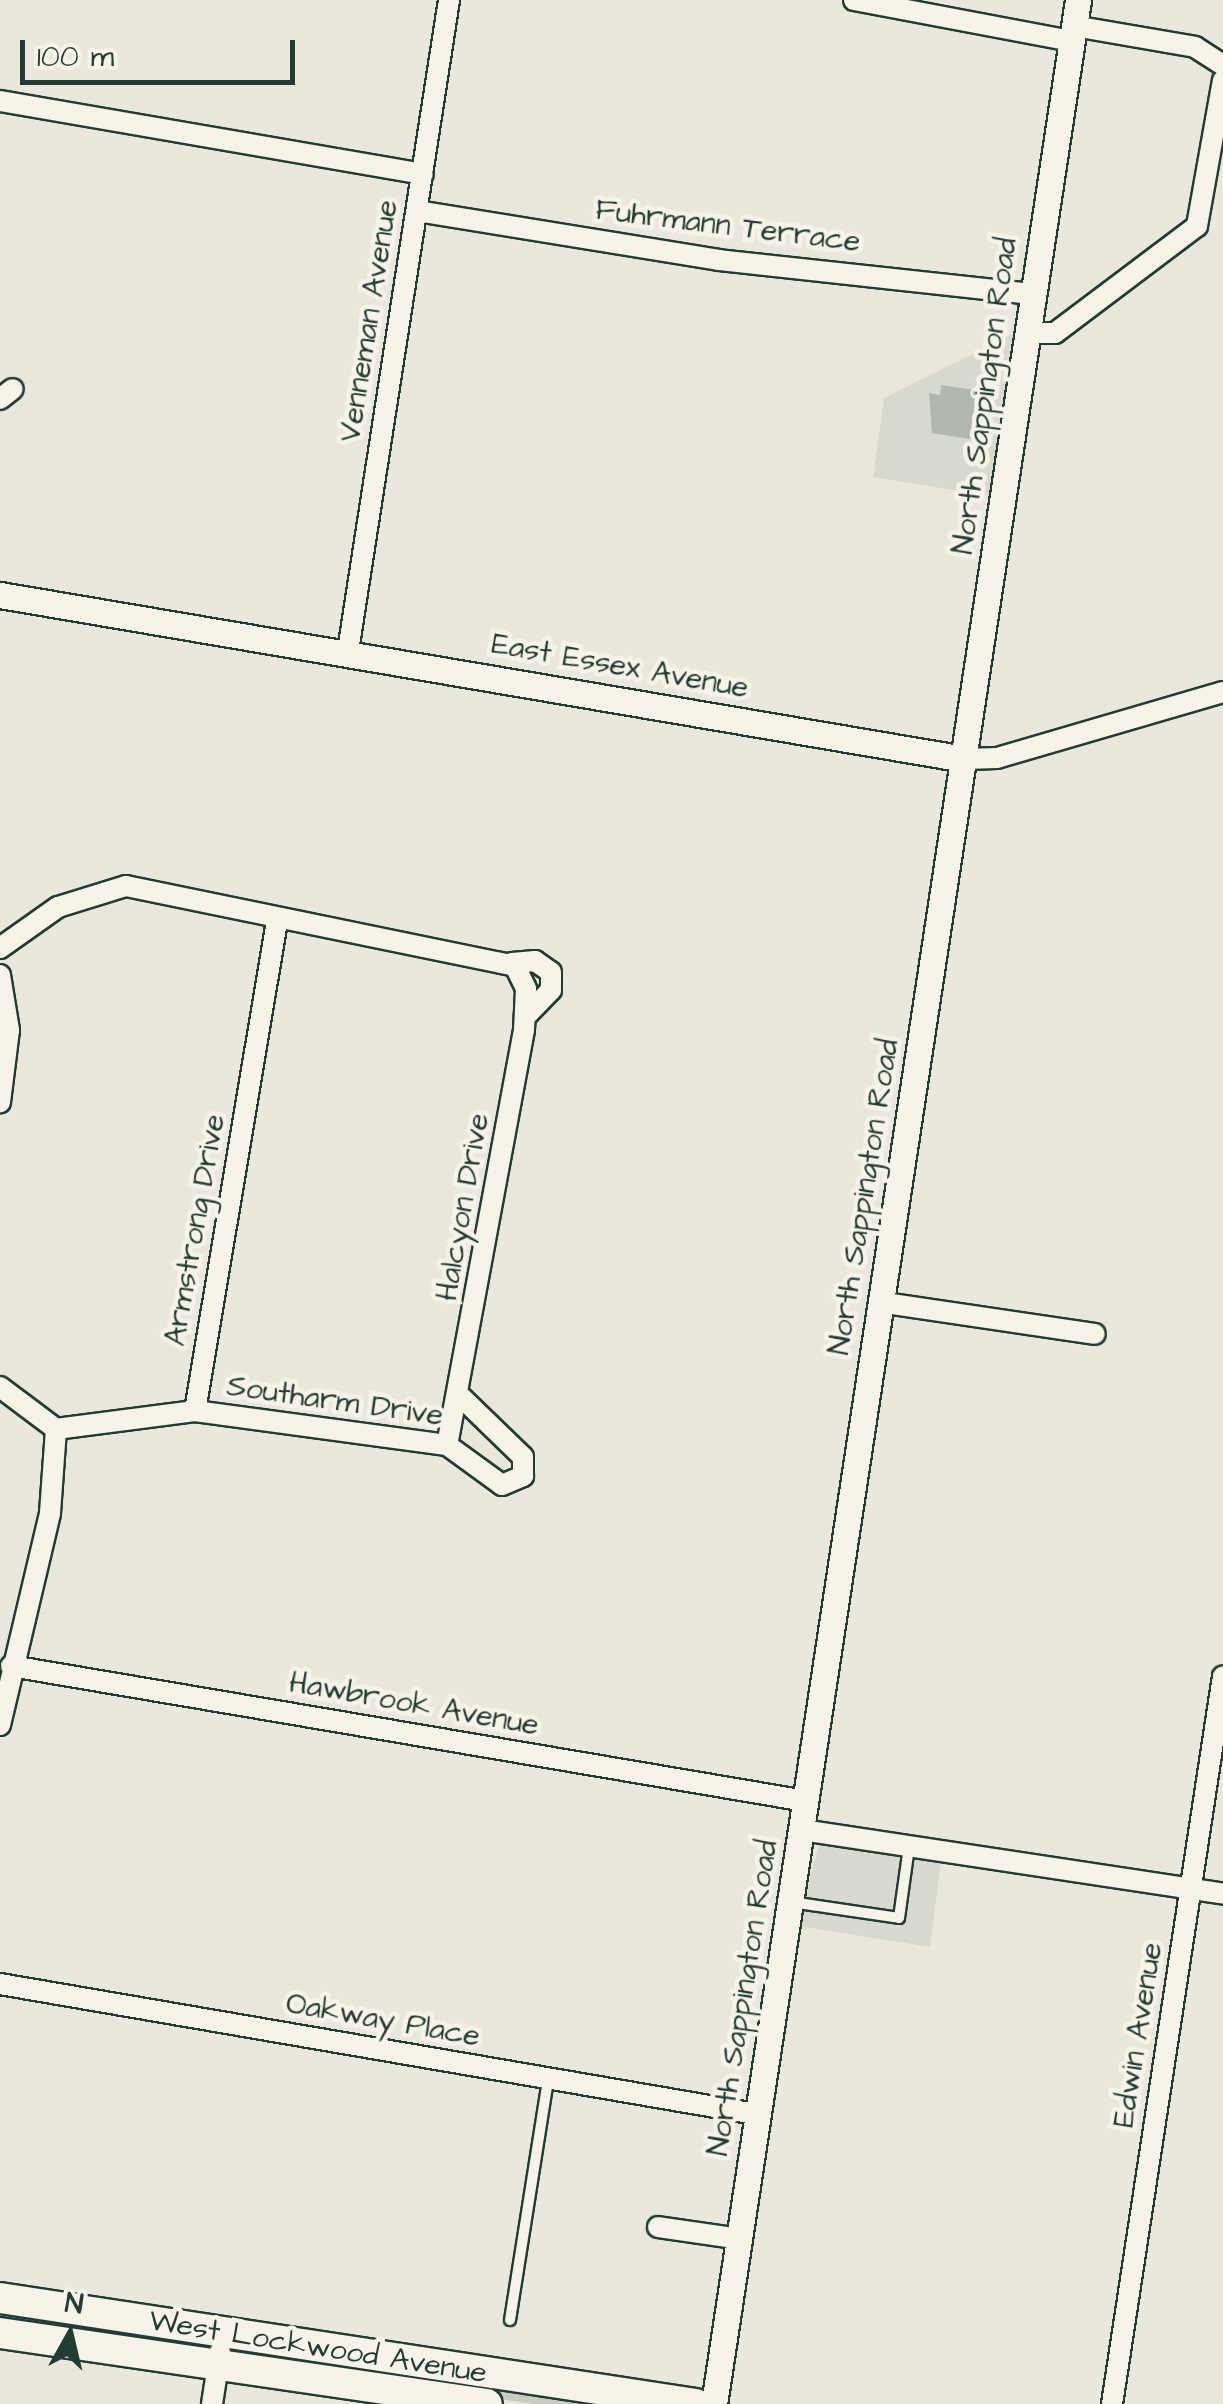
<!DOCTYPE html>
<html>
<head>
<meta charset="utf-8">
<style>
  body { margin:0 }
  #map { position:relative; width:1223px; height:2404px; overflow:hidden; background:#eae8dd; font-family:"Architects Daughter",sans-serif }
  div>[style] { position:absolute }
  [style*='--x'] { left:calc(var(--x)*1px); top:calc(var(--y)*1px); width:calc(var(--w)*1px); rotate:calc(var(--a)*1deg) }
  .built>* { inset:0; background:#d9dacf }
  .green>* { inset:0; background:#c8ccc1 }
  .building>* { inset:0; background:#b2b8ae }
  .roads { filter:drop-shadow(2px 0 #1f3d34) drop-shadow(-2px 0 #1f3d34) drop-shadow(0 2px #1f3d34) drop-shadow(0 -2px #1f3d34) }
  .service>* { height:10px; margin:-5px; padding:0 5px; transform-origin:5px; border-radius:5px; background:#f7f3e8 }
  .minor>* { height:20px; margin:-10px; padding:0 10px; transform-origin:10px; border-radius:10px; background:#f7f3e8 }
  .tertiary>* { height:25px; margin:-12.5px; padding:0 12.5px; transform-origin:12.5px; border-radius:12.5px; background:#f7f3e8 }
  .secondary>* { height:30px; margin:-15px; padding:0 15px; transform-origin:15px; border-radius:15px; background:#f7f3e8 }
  span { translate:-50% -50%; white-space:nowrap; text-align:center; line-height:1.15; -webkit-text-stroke:9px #f7f3e8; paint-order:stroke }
  .street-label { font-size:30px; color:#1f3d34 }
  .north { position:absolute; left:20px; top:2284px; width:100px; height:100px; -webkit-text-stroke:8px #f7f3e8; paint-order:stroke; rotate:8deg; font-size:28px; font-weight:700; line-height:40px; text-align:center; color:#1f3d34 }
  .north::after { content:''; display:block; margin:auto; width:35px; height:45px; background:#1f3d34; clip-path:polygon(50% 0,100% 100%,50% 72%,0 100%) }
  .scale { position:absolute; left:20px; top:40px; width:275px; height:45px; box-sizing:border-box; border:5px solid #1f3d34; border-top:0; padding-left:12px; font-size:30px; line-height:35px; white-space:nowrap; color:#1f3d34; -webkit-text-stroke:8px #f7f3e8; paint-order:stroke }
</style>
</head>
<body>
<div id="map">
  <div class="built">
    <i style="clip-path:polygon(1015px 333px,990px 496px,873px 477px,884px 398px)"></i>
    <i style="clip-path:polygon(819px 1843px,941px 1862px,930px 1947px,798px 1926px)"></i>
  </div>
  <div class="green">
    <i style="clip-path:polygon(232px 2345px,629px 2404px,532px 2404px,237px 2358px)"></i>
  </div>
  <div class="building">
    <i style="clip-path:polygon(941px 385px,995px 393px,988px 442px,932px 433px,929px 393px,940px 395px)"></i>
  </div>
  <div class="roads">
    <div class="service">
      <i style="--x:791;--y:1902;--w:109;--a:8.4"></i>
      <i style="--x:899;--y:1918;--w:72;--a:-82"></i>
      <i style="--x:510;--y:2320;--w:244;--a:-81"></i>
    </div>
    <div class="minor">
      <i style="--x:854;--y:0;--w:221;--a:10.7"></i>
      <i style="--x:1074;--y:26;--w:123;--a:9.8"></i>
      <i style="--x:1195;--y:47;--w:33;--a:33"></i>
      <i style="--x:0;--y:101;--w:429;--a:9.8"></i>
      <i style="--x:417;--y:211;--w:305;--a:9.2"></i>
      <i style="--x:718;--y:260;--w:317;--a:6.2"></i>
      <i style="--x:1027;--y:333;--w:28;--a:0"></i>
      <i style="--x:1055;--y:333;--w:178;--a:-37"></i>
      <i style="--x:1197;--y:226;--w:148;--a:-79.9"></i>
      <i style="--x:0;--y:399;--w:16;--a:-38"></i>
      <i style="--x:348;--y:651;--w:659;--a:-81.18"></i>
      <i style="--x:965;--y:759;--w:32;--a:-2"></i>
      <i style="--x:997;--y:758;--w:235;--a:-16.3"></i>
      <i style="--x:0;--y:948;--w:71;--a:-35.3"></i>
      <i style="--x:58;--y:907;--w:71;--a:-17.2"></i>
      <i style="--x:126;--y:886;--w:397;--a:11.6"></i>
      <i style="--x:515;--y:966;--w:25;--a:64"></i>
      <i style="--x:526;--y:989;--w:41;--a:92.8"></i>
      <i style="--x:524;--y:1030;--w:422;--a:100.5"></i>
      <i style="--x:512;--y:963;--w:23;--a:-5"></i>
      <i style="--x:535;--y:961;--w:19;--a:35"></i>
      <i style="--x:551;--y:972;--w:18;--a:90"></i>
      <i style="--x:551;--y:990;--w:37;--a:134"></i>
      <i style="--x:0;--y:975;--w:56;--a:80.7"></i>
      <i style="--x:9;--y:1030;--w:73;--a:97.1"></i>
      <i style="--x:879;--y:1302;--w:218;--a:8.4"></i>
      <i style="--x:0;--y:1387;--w:70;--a:36.9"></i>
      <i style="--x:195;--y:1411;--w:497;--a:-80.5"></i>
      <i style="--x:56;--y:1429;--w:140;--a:-7.4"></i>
      <i style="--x:195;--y:1411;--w:254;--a:7.7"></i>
      <i style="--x:447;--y:1445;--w:68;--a:36"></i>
      <i style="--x:502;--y:1485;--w:23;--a:-23"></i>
      <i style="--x:523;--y:1476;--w:19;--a:-90"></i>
      <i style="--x:523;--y:1457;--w:86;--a:-135.9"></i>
      <i style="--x:11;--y:1666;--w:806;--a:9.64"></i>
      <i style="--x:0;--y:1725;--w:218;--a:-76.7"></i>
      <i style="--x:50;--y:1513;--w:84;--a:-85.9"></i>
      <i style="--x:802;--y:1830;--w:426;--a:8.6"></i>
      <i style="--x:0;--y:1984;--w:767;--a:9.76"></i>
      <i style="--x:658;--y:2227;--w:83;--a:8.3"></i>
      <i style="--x:212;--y:2404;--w:53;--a:-81.3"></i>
      <i style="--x:1112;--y:2404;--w:736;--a:-81.33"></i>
    </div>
    <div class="tertiary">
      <i style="--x:0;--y:595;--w:979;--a:9.65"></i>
      <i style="--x:714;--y:2404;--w:2431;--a:-81.39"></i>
    </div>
    <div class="secondary">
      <i style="--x:0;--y:2298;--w:704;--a:8.66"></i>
      <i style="--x:0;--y:2333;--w:492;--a:8.3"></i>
    </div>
  </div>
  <div class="street-label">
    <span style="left:728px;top:226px;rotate:7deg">Fuhrmann Terrace</span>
    <span style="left:369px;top:321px;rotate:-81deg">Venneman Avenue</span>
    <span style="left:985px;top:396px;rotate:-82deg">North Sappington Road</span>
    <span style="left:620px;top:666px;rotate:10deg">East Essex Avenue</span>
    <span style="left:864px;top:1197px;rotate:-81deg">North Sappington Road</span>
    <span style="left:463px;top:1207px;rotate:-80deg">Halcyon Drive</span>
    <span style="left:195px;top:1230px;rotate:-80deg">Armstrong Drive</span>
    <span style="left:335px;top:1401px;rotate:8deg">Southarm Drive</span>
    <span style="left:414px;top:1704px;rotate:10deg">Hawbrook Avenue</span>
    <span style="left:743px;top:1998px;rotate:-81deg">North Sappington Road</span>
    <span style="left:383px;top:2020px;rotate:10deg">Oakway Place</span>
    <span style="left:1138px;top:2035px;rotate:-81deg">Edwin Avenue</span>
    <span style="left:318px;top:2347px;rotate:9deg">West Lockwood Avenue</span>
  </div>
  <div class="north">N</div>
  <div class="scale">100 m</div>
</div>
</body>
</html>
